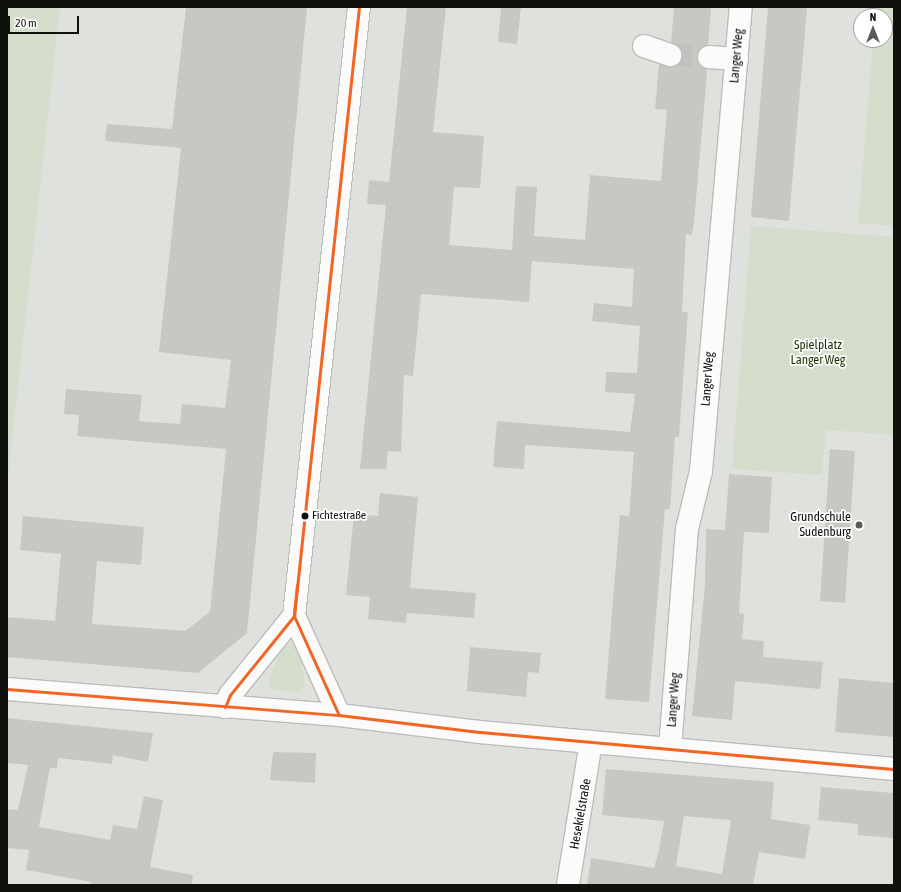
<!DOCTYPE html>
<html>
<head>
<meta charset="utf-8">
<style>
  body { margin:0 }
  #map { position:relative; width:901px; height:892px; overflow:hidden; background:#dfe2dc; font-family:"Asap Condensed",sans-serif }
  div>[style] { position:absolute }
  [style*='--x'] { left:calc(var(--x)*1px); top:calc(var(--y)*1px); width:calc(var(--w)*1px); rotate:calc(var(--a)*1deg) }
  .green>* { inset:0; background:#d5decd }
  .building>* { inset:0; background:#c6c8c4 }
  .minor-tunnel>* { height:22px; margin-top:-11px; transform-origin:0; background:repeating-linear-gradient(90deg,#c0c3bd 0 22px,transparent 0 33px) }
  .roads { filter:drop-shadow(1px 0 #bbbdb8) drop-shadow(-1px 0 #bbbdb8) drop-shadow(0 1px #bbbdb8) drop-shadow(0 -1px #bbbdb8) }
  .minor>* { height:22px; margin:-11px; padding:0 11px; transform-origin:11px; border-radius:11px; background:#fafbfa }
  .bus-1>* { height:3px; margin:-1.5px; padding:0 1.5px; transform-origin:1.5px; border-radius:1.5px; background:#f26522 }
  .dots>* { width:11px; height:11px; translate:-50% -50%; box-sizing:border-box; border:2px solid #fff; border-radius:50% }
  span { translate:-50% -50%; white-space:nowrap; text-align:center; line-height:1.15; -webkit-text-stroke:3.5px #fff; paint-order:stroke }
  .bus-label { font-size:12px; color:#0f110d }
  .left { translate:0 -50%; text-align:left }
  .street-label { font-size:13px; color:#0f110d }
  .park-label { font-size:13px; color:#1c3300 }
  .poi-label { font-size:13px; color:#0f110d }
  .right { translate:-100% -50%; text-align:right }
  .frame { position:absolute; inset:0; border:8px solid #0f110d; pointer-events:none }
  .north { position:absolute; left:853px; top:8px; width:40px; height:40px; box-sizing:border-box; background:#fff; border:1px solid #9fa09e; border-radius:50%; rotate:0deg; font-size:11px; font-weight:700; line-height:16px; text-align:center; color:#0f110d }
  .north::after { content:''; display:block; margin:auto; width:14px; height:18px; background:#585a55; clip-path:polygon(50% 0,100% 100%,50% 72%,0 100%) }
  .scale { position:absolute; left:8px; top:16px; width:71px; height:18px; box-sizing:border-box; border:2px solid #0f110d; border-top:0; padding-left:5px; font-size:12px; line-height:14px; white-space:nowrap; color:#0f110d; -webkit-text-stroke:3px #fff; paint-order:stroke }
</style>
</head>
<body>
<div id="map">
  <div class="green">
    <i style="clip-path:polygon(7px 7px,60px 7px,7px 485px)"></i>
    <i style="clip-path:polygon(876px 7px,894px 7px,894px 226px,858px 223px,873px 40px,885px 40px,885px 16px,875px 16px)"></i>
    <i style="clip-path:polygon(751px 226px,894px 237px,894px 435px,826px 430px,822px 475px,732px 469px)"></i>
    <i style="clip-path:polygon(290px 643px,299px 651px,305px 685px,298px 692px,275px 690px,269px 685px,269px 678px,283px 648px)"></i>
  </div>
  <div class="building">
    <i style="clip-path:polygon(186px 7px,307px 7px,247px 633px,198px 673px,7px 657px,7px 617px,55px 621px,61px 554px,20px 550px,23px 516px,144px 527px,141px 565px,97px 561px,92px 624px,185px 631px,210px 612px,226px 449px,77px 436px,79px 415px,64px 414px,66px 389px,142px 395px,139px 421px,180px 424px,182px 404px,225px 408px,231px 360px,159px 352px,181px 148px,105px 141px,107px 124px,172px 129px)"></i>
    <i style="clip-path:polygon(407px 7px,446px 7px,433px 132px,484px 136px,480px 188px,454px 187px,449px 245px,512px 250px,516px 186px,537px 187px,534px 236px,585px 240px,590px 175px,661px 181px,667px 110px,655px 109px,659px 64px,673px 67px,682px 59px,680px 47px,671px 42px,674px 7px,711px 7px,708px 45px,699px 50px,697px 56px,698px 63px,707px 69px,706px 85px,694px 222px,692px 235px,686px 234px,682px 312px,688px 312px,679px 437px,675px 437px,670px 509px,665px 509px,649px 702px,605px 699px,620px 515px,629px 516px,634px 452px,525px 445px,524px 469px,493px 467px,497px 421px,630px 432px,635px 394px,605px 392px,606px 372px,637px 373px,640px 326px,592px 321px,594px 303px,632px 307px,634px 269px,532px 261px,529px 302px,421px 294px,413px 376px,404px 375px,401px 452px,388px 451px,386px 469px,360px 469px,386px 205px,367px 204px,369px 180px,389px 182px)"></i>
    <i style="clip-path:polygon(501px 7px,521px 7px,517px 44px,498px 42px)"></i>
    <i style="clip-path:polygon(768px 7px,807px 7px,789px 221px,751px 217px)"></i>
    <i style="clip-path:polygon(830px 449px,855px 451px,845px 603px,820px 601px)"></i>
    <i style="clip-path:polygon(729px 474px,772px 477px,769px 533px,744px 532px,739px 613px,744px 614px,742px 639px,764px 641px,763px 657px,823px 662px,820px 689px,735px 681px,732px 720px,692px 716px,705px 585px,706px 529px,725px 530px)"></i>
    <i style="clip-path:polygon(380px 493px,418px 497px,410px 588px,476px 593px,474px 618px,407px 613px,406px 623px,368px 619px,370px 597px,346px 595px,354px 514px,378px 516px)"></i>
    <i style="clip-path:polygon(470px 647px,541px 653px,539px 673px,528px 672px,526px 697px,467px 691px)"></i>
    <i style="clip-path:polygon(839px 678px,894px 683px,894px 737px,835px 732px)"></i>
    <i style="clip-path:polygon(7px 718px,153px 733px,148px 762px,113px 755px,112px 764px,58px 758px,57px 768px,50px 768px,39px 827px,110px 840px,113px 825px,137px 829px,144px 796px,163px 800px,150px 867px,193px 875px,192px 885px,90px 885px,91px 882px,26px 870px,29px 850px,7px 848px,7px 809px,18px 810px,28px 765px,7px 763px)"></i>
    <i style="clip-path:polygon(273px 752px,316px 753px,315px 783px,270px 780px)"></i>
    <i style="clip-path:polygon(evenodd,606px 769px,774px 782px,771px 819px,810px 825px,805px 859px,759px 852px,753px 885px,587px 885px,591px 858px,654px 868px,659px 850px,664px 821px,602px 815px,606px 769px,684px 816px,731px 820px,722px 874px,676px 866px,684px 816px)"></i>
    <i style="clip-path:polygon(821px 787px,894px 793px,894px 838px,858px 835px,858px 824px,818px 820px)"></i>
  </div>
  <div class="minor-tunnel">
    <i style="--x:670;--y:55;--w:39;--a:3"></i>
  </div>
  <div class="roads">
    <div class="minor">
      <i style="--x:644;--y:46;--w:28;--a:19"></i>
      <i style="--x:709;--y:57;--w:28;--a:4"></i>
      <i style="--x:7;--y:689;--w:333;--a:4.5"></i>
      <i style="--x:339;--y:715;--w:141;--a:6.9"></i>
      <i style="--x:479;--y:732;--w:417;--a:5.1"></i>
      <i style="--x:225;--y:707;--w:13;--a:-67"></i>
      <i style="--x:230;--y:695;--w:102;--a:-51"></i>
      <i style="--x:339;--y:715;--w:109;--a:-114.4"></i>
      <i style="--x:294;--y:616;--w:612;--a:-83.91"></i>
      <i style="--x:670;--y:749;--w:221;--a:-85.6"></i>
      <i style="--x:687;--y:529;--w:60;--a:-76.4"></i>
      <i style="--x:701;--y:471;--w:466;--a:-85.1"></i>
      <i style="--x:568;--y:885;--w:145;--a:-80.9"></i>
    </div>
  </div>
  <div class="bus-1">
    <i style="--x:297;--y:585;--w:31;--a:96"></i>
    <i style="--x:294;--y:616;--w:109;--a:65.6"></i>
    <i style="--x:7;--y:689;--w:333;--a:4.5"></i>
    <i style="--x:339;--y:715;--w:141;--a:6.9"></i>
    <i style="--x:479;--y:732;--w:417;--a:5.1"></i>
    <i style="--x:225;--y:707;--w:13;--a:-67"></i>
    <i style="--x:230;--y:695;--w:102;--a:-51"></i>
    <i style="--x:294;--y:616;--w:612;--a:-83.91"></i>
  </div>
  <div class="dots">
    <i style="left:305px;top:516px;background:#0f110d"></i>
    <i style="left:859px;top:525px;background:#585a55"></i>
  </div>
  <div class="bus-label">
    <span class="left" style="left:312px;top:516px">Fichtestraße</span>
  </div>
  <div class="street-label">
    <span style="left:737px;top:56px;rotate:-85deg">Langer Weg</span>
    <span style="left:708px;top:379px;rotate:-86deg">Langer Weg</span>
    <span style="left:674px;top:700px;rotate:-86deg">Langer Weg</span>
    <span style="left:581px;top:814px;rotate:-80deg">Hesekielstraße</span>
  </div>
  <div class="park-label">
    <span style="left:818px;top:353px">Spielplatz<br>Langer Weg</span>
  </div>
  <div class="poi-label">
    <span class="right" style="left:851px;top:525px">Grundschule<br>Sudenburg</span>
  </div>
  <div class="frame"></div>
  <div class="north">N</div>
  <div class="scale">20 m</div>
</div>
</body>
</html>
